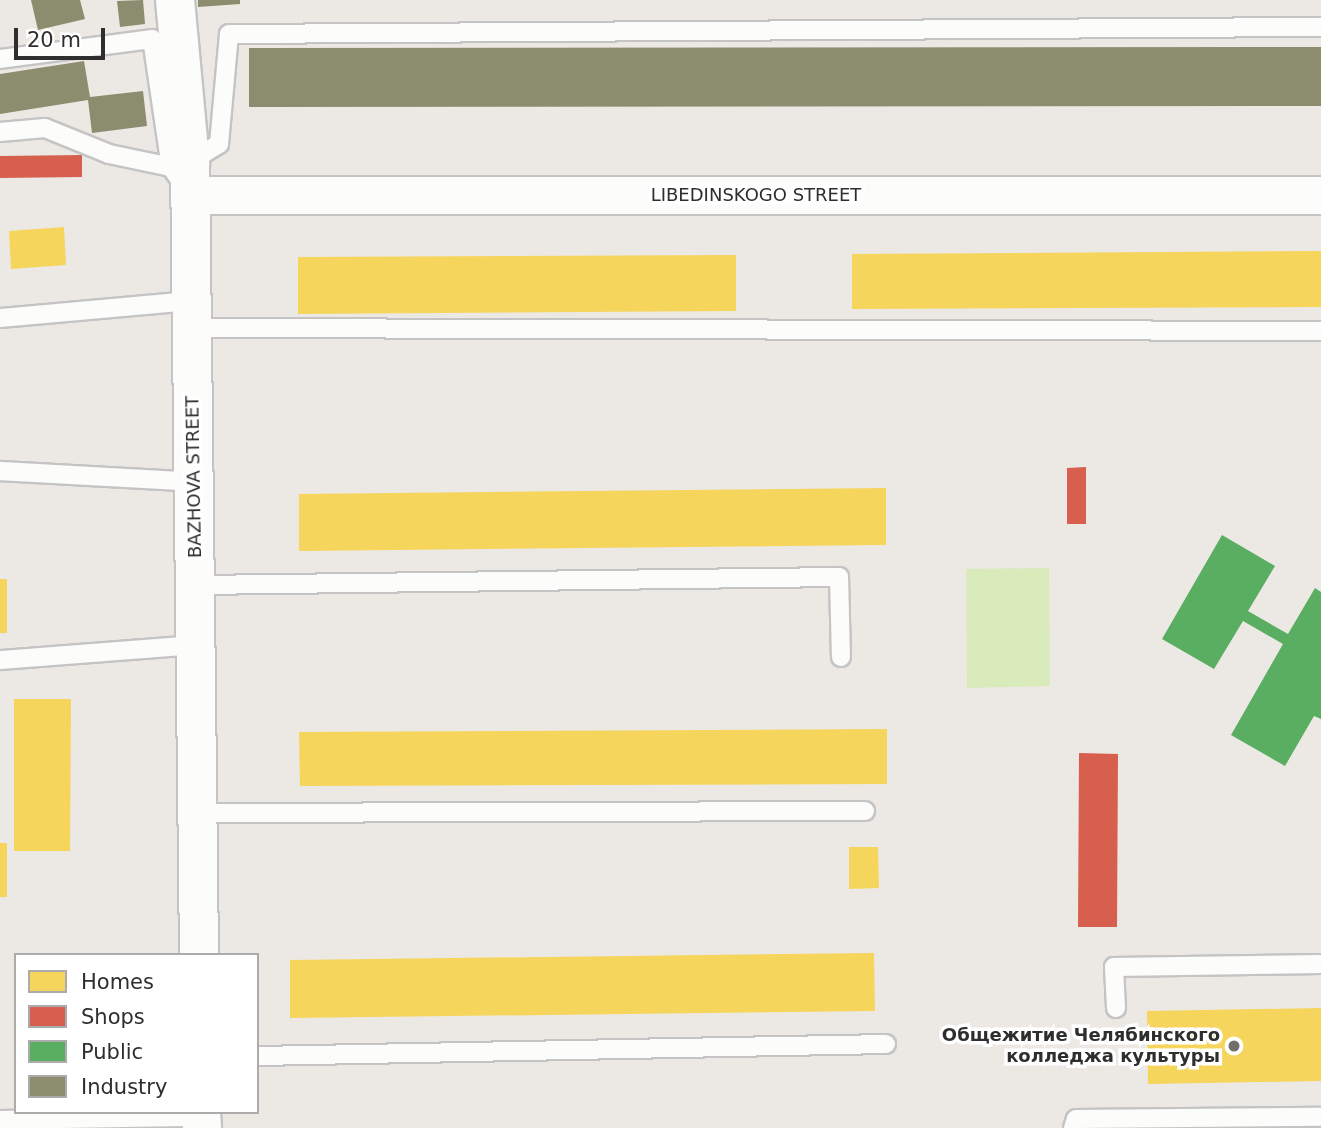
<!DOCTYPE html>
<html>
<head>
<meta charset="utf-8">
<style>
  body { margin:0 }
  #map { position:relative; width:1321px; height:1128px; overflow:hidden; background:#ece8e4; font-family:"DejaVu Sans",sans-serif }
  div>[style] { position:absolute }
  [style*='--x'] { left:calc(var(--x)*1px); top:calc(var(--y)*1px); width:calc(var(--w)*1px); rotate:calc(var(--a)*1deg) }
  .pitch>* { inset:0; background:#d9eabb }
  .homes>* { inset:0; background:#f6d55c }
  .shops>* { inset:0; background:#d6604d }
  .public>* { inset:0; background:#5aae61 }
  .industry>* { inset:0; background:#8c8c6e }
  .roads { filter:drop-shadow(2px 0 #c5c4c5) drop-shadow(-2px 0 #c5c4c5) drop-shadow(0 2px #c5c4c5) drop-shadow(0 -2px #c5c4c5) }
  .service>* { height:18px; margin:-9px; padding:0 9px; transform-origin:9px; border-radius:9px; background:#fcfcfb }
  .minor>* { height:37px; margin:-18.5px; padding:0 18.5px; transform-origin:18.5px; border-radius:18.5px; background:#fcfcfb }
  .tertiary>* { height:38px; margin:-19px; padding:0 19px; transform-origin:19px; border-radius:19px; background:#fcfcfb }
  .dots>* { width:19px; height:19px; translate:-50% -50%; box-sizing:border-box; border:4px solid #fff; border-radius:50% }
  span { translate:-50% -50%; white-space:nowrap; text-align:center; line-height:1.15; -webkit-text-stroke:7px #fff; paint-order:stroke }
  .street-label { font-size:18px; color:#2e2e2e }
  .poi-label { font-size:18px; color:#2e2e2e; font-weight:700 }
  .right { translate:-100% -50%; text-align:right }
  .legend { position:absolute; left:14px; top:953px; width:245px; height:161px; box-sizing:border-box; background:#fff; border:2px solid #ababab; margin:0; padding:9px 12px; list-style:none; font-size:21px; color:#2e2e2e }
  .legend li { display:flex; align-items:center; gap:14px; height:35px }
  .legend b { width:35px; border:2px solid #ababab }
  .scale { position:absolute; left:14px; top:28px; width:91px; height:32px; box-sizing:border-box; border:4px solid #2e2e2e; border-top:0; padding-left:9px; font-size:21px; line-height:24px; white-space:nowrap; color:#2e2e2e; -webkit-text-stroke:5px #fff; paint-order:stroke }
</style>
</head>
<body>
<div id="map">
  <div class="pitch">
    <i style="clip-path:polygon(1049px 568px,1050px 686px,967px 688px,966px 569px)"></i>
  </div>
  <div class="homes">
    <i style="clip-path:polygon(64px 227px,66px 265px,11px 269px,9px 231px)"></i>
    <i style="clip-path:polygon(1321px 251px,1321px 307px,852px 309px,852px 254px)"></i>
    <i style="clip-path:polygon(736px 255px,736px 311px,298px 314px,298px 257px)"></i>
    <i style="clip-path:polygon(886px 488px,886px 545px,299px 551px,299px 494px)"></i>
    <i style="clip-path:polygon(0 579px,7px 579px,7px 633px,0 633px)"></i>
    <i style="clip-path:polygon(14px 699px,71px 699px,70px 851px,14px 851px)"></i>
    <i style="clip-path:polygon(887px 729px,887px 784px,300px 786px,299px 732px)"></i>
    <i style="clip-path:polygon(0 843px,7px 843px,7px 897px,0 897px)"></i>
    <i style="clip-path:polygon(849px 847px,878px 847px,879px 888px,849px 889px)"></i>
    <i style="clip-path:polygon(874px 953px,875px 1011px,290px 1018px,290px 960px)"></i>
    <i style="clip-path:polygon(1321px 1008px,1321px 1081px,1148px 1084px,1147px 1011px)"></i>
  </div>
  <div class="shops">
    <i style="clip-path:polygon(82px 155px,82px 177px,0 178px,0 156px)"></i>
    <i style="clip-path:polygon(1086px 467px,1086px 524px,1067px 524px,1067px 468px)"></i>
    <i style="clip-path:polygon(1079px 753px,1118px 754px,1117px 927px,1078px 927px)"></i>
  </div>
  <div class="public">
    <i style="clip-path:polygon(1222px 535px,1275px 566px,1248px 611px,1288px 634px,1315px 588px,1321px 592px,1321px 719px,1314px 716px,1285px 766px,1231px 735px,1283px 644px,1243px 621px,1214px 669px,1162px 639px)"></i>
  </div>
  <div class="industry">
    <i style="clip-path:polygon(31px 0,80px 0,85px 19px,38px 30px)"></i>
    <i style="clip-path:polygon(143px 0,145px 24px,120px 27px,117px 1px)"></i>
    <i style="clip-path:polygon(198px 0,240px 0,240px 4px,198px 7px)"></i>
    <i style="clip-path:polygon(1321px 47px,1321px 106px,249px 107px,249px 48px)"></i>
    <i style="clip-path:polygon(84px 61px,90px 97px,143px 91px,147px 126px,92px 133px,88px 100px,0 114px,0 74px)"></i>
  </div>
  <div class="roads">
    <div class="service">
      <i style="--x:0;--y:59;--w:153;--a:-7.5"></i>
      <i style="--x:152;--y:39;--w:129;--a:81.6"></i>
      <i style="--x:171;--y:167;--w:21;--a:55"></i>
      <i style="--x:0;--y:132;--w:45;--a:-5.1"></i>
      <i style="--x:45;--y:128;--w:69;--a:22.1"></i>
      <i style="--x:109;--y:154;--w:63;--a:11.8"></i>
      <i style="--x:190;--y:162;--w:34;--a:-32"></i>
      <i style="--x:219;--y:144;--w:110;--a:-84.8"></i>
      <i style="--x:229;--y:34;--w:1092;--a:-0.37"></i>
      <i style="--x:0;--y:318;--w:193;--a:-5.1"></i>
      <i style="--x:193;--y:328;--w:1128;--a:0.15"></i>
      <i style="--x:0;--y:471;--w:194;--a:3.2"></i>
      <i style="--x:196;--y:585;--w:643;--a:-0.71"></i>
      <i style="--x:839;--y:577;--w:80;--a:88.6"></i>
      <i style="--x:0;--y:660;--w:197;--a:-4.4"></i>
      <i style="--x:198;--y:813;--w:667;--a:-0.17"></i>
      <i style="--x:1116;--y:1008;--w:41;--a:-92.8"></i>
      <i style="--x:1114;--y:967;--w:207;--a:-0.8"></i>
      <i style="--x:257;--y:1056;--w:629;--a:-1.09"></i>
      <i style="--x:0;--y:1120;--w:201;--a:-0.9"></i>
      <i style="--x:1073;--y:1128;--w:9;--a:-72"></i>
      <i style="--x:1076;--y:1119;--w:245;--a:-0.5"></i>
    </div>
    <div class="minor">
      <i style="--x:191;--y:195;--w:1130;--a:0"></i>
    </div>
    <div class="tertiary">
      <i style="--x:175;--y:0;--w:163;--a:84.7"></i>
      <i style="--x:190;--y:162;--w:793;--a:89.35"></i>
      <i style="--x:201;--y:1112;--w:16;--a:86"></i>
    </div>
  </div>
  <div class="dots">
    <i style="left:1234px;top:1046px;background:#706f6e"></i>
  </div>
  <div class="street-label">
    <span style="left:756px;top:195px">LIBEDINSKOGO STREET</span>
    <span style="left:194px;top:477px;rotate:-91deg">BAZHOVA STREET</span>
  </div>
  <div class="poi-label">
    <span class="right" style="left:1220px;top:1046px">Общежитие Челябинского<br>колледжа культуры</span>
  </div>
  <ul class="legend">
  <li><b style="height:19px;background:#f6d55c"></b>Homes</li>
  <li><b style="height:19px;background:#d6604d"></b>Shops</li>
  <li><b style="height:19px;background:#5aae61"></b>Public</li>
  <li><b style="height:19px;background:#8c8c6e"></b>Industry</li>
  </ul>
  <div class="scale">20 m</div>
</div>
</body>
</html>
